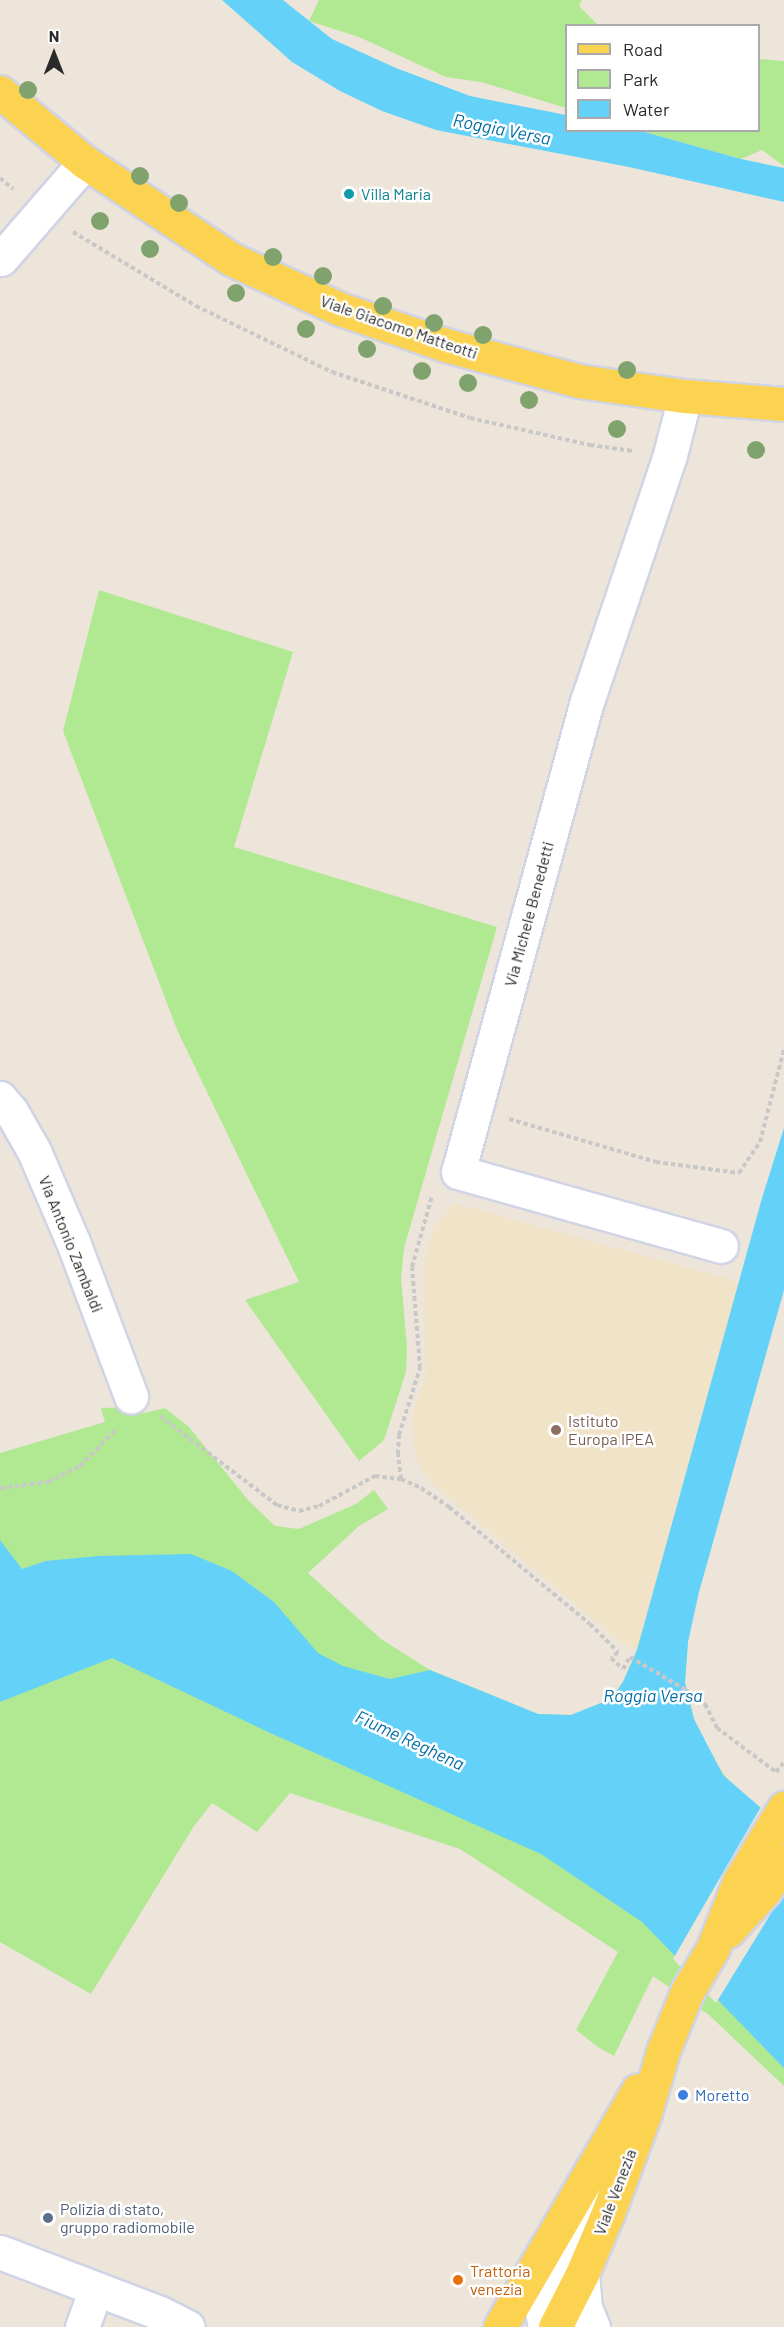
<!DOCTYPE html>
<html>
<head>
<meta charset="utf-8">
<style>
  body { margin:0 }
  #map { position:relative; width:784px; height:2327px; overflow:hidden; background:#ede5da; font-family:Barlow,sans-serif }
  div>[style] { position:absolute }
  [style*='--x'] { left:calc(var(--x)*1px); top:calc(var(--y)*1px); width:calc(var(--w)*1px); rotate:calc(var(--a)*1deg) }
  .education>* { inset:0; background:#f0e3c8 }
  .green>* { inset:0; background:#b0e992 }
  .water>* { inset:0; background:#64d2f8 }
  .pier>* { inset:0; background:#ede5da }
  .path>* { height:4px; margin-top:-2px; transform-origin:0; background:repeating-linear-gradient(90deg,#c8c8c8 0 4.5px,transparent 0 7.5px) }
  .roads { filter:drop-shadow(2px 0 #d0d4e4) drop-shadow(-2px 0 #d0d4e4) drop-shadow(0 2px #d0d4e4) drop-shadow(0 -2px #d0d4e4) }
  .minor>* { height:33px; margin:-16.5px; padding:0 16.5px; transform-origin:16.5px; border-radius:16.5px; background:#fff }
  .major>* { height:33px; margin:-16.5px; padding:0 16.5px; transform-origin:16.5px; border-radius:16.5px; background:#fcd351 }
  .trees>* { width:18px; height:18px; margin:-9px; border-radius:50%; background:#80a36d }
  .dots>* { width:16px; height:16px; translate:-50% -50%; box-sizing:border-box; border:3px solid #fff; border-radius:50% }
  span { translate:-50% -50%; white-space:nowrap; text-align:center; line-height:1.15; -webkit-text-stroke:5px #fff; paint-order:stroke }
  .culture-label { font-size:16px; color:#0d838f }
  .left { translate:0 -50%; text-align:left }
  .street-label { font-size:16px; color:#2a2a2a }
  .education-label { font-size:16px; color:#785e54 }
  .shop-label { font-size:16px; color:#366cbe }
  .service-label { font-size:16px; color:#4e5e75 }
  .food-label { font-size:16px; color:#c56008 }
  .water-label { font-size:18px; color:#026ea5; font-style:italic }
  .legend { position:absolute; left:565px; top:24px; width:195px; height:108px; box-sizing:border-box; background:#fff; border:2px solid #aaa; margin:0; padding:8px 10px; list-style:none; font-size:18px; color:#2a2a2a }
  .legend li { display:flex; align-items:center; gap:12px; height:30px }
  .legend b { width:30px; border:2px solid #aaa }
  .north { position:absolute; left:24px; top:24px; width:60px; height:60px; -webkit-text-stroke:4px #fff; paint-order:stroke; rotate:0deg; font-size:16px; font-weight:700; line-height:24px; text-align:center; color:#2a2a2a }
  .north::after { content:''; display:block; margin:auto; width:21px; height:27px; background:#2a2a2a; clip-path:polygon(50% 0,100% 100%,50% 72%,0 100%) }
</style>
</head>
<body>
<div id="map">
  <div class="education">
    <i style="clip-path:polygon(454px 1203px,740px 1282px,637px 1650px,620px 1642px,433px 1484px,421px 1469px,414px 1449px,413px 1410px,426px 1377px,424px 1298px,426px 1253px,433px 1229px)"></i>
  </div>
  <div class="green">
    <i style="clip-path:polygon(319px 0,582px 0,579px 6px,598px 25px,566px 26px,566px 108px,481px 82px,446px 77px,359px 37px,309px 21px)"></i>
    <i style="clip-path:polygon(759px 59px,784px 61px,784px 166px,762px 150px,741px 159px,641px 131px,758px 130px)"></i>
    <i style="clip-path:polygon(99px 590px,293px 652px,234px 847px,497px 927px,404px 1248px,401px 1278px,407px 1347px,406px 1372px,384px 1440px,359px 1461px,245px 1300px,299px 1282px,178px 1032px,63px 731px)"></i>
    <i style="clip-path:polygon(136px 1407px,144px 1413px,165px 1408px,189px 1427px,248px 1500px,275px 1526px,299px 1529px,356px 1504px,374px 1490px,388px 1509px,359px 1526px,308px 1573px,381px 1639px,430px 1670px,538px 1714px,571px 1715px,611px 1699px,623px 1682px,637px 1650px,643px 1628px,688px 1642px,685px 1683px,694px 1719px,709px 1752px,730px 1783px,784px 1828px,784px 2086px,709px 2015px,653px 1976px,614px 2056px,598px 2047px,576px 2030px,618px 1952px,460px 1849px,290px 1793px,257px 1832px,212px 1803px,194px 1826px,91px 1994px,0 1942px,0 1453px,105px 1422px,101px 1408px)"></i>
  </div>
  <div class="water">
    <i style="clip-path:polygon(222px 0,283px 0,332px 39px,396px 68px,470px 96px,566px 115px,566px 130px,641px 131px,741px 159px,784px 168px,784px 202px,629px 167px,436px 130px,382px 111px,340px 91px,292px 62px)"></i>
    <i style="clip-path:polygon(784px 1128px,784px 1290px,699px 1592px,688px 1642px,685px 1683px,694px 1719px,723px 1775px,784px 1828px,784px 2068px,642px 1922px,541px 1854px,268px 1732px,112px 1658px,0 1702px,0 1540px,22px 1569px,46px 1561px,98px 1556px,191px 1554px,232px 1571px,274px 1602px,318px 1653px,343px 1666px,390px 1679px,430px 1670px,538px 1714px,571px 1715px,611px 1699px,623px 1682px,637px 1650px,762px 1198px)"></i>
  </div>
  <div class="pier">
    <i style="clip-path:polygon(762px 1805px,784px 1824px,784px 1892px,716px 2003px,673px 1959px)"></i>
  </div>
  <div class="path">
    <i style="--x:0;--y:178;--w:17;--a:40"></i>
    <i style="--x:73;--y:232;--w:144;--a:31"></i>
    <i style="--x:196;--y:306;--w:151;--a:25.9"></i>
    <i style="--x:332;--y:372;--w:145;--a:18.4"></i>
    <i style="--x:470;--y:418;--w:123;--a:12.7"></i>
    <i style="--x:590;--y:445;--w:43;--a:7.9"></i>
    <i style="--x:509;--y:1119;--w:153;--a:16.3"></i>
    <i style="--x:656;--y:1162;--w:84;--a:7.5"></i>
    <i style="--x:739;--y:1173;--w:37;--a:-56"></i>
    <i style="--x:760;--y:1142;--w:96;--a:-75.5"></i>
    <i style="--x:160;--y:1416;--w:147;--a:37.3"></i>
    <i style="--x:277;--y:1505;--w:23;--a:15"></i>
    <i style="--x:299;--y:1511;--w:21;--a:-14"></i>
    <i style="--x:319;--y:1506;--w:64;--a:-28.2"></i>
    <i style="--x:375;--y:1476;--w:26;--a:7"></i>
    <i style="--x:401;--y:1479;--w:22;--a:24"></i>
    <i style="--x:421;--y:1488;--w:34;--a:34"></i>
    <i style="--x:449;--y:1507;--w:183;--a:39.7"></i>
    <i style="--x:590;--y:1624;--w:40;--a:45"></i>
    <i style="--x:618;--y:1652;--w:9;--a:139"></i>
    <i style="--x:611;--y:1658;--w:16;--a:43"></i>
    <i style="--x:623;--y:1669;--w:14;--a:-60"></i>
    <i style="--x:630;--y:1657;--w:65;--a:30.5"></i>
    <i style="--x:686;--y:1690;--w:24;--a:36"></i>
    <i style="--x:705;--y:1704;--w:27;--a:63"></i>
    <i style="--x:717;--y:1728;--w:74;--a:36.7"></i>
    <i style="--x:776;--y:1772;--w:13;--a:-51"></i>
    <i style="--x:401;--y:1479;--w:25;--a:-97"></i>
    <i style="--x:398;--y:1454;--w:19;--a:-87"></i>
    <i style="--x:399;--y:1435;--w:70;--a:-72.6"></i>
    <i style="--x:420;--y:1368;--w:101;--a:-94.5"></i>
    <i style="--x:412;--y:1267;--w:74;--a:-74.3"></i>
    <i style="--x:0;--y:1488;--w:48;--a:-7.1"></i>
    <i style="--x:48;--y:1482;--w:36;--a:-27"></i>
    <i style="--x:80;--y:1466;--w:53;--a:-45.8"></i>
  </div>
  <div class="roads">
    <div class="minor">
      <i style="--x:1;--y:259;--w:128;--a:-49.1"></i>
      <i style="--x:685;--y:396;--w:61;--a:104.3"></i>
      <i style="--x:670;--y:455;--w:260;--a:108.6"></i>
      <i style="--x:587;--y:701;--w:488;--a:105.3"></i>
      <i style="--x:458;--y:1172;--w:273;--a:15.7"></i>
      <i style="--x:0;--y:1098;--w:17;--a:50"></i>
      <i style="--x:11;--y:1111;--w:46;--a:60.1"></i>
      <i style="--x:34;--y:1151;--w:99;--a:66.8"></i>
      <i style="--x:73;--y:1242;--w:165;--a:69.4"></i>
      <i style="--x:0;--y:2252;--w:171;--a:20.9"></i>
      <i style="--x:160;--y:2313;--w:31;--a:27"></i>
      <i style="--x:582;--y:2274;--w:34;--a:85"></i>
      <i style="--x:585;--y:2308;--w:21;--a:67"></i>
      <i style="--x:82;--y:2327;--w:40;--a:-69.8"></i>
      <i style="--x:545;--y:2327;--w:16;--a:-101"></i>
      <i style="--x:542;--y:2311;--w:24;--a:-83"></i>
      <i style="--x:545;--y:2287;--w:88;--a:-60.8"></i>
      <i style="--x:588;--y:2210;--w:41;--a:-83"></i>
    </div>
    <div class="major">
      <i style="--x:0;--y:92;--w:110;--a:39.5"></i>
      <i style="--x:85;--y:162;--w:175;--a:33.6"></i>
      <i style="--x:231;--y:259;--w:120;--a:24.6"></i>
      <i style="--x:340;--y:309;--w:111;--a:18.9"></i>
      <i style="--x:445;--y:345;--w:139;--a:15"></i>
      <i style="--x:579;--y:381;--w:107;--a:8.1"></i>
      <i style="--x:685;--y:396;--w:99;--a:4.6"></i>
      <i style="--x:728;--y:1931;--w:55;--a:-47.9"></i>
      <i style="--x:765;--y:1890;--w:36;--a:-58"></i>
      <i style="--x:500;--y:2327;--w:274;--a:-59.8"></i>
      <i style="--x:555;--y:2327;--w:59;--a:-63"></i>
      <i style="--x:582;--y:2274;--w:66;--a:-66.9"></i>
      <i style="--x:608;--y:2213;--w:107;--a:-69.7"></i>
      <i style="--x:645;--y:2113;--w:65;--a:-73.8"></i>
      <i style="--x:663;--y:2051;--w:64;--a:-67.9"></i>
      <i style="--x:687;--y:1992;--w:51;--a:-59.4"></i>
      <i style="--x:713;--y:1948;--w:71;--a:-68.5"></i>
      <i style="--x:739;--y:1882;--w:87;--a:-58.7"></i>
    </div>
  </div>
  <div class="trees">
    <i style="left:28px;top:90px"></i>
    <i style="left:140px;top:176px"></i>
    <i style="left:179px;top:203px"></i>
    <i style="left:100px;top:221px"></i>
    <i style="left:150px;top:249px"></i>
    <i style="left:273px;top:257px"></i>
    <i style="left:323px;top:276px"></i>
    <i style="left:236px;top:293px"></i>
    <i style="left:383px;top:306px"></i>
    <i style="left:434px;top:323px"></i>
    <i style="left:306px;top:329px"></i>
    <i style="left:483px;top:335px"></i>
    <i style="left:367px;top:349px"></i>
    <i style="left:627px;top:370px"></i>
    <i style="left:422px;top:371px"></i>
    <i style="left:468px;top:383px"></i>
    <i style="left:529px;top:400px"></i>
    <i style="left:617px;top:429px"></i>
    <i style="left:756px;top:450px"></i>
  </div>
  <div class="dots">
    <i style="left:349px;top:194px;background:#0f9aa8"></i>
    <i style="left:556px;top:1430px;background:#8d6e63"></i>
    <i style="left:683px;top:2095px;background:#3f7fe0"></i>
    <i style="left:48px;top:2218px;background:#5c6f8a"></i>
    <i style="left:458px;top:2280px;background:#e8710a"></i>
  </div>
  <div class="culture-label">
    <span class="left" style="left:361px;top:194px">Villa Maria</span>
  </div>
  <div class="street-label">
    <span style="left:399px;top:327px;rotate:19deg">Viale Giacomo Matteotti</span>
    <span style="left:529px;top:914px;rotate:-75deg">Via Michele Benedetti</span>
    <span style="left:71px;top:1244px;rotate:68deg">Via Antonio Zambaldi</span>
    <span style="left:615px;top:2192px;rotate:-69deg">Viale Venezia</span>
  </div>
  <div class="education-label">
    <span class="left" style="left:568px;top:1430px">Istituto<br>Europa IPEA</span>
  </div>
  <div class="shop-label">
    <span class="left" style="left:695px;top:2095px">Moretto</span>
  </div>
  <div class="service-label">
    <span class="left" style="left:60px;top:2218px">Polizia di stato,<br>gruppo radiomobile</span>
  </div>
  <div class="food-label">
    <span class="left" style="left:470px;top:2280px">Trattoria<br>venezia</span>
  </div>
  <div class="water-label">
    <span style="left:502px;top:129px;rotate:11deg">Roggia Versa</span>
    <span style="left:653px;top:1695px">Roggia Versa</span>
    <span style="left:410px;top:1740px;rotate:25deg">Fiume Reghena</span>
  </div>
  <ul class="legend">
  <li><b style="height:8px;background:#fcd351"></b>Road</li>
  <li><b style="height:16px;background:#b0e992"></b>Park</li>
  <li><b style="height:16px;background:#64d2f8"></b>Water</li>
  </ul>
  <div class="north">N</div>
</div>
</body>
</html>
